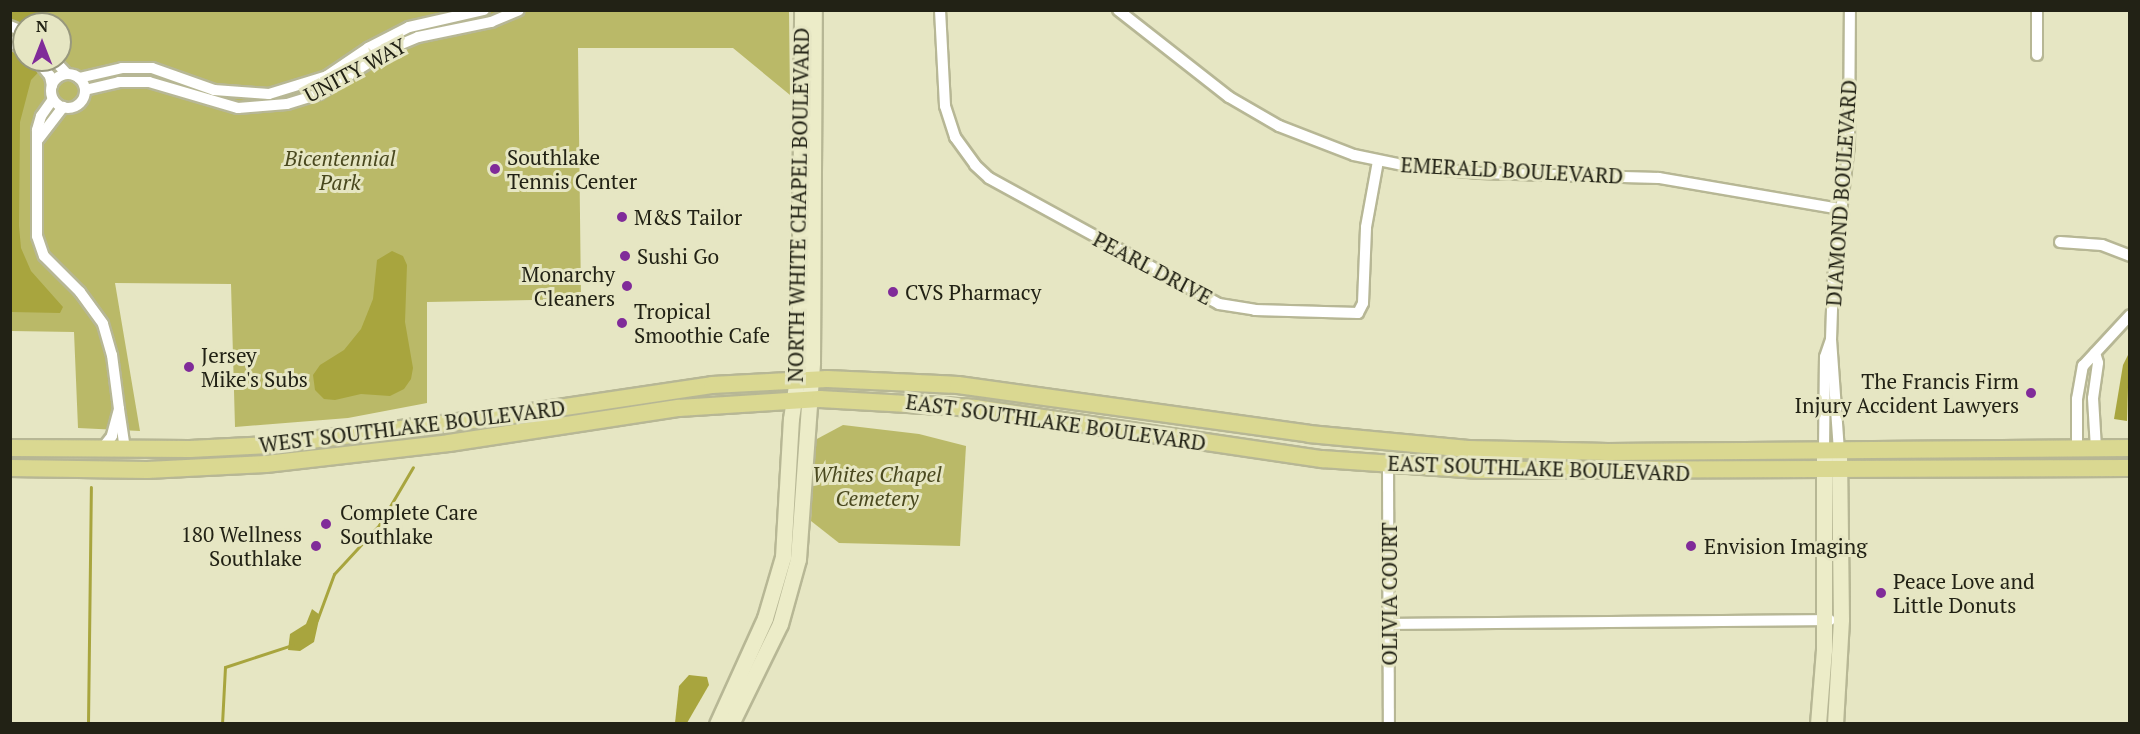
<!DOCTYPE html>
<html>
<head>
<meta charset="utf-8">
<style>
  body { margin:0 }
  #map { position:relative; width:2140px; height:734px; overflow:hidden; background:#e6e6c3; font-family:"PT Serif",serif }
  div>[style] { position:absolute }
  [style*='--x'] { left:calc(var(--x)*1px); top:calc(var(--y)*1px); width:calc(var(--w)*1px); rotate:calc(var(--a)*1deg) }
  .green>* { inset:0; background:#bab968 }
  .water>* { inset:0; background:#a8a53e }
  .stream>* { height:3px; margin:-1.5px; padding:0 1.5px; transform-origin:1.5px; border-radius:1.5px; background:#a8a53e }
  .roads { filter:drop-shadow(2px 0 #b7b795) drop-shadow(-2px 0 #b7b795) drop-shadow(0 2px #b7b795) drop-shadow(0 -2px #b7b795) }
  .street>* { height:10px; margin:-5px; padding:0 5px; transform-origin:5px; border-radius:5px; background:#fff }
  .street>.ring { margin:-5px; padding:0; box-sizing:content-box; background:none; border:10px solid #fff; border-radius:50% }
  .secondary>* { height:15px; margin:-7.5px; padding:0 7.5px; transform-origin:7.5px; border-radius:7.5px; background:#ececc8 }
  .primary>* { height:16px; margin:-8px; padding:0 8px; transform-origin:8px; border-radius:8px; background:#dad891 }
  .dots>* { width:16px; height:16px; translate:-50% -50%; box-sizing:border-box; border:3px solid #e6e6c3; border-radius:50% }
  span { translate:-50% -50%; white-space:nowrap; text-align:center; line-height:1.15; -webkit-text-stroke:6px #e6e6c3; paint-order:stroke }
  .street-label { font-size:21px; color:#222215 }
  .poi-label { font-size:21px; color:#222215 }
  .left { translate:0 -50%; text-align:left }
  .right { translate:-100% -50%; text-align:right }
  .park-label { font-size:21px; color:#49481e; font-style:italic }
  .frame { position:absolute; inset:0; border:12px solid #222215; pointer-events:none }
  .north { position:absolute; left:12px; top:12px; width:60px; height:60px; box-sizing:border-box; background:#e6e6c3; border:2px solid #98987d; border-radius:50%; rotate:0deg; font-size:16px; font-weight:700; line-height:24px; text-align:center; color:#222215 }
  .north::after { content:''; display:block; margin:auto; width:21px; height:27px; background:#802b99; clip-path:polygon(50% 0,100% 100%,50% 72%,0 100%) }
</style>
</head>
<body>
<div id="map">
  <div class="green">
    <i style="clip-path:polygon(evenodd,11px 11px,789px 11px,790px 95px,733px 48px,578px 48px,581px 299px,427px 302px,427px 403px,348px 418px,235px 427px,231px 284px,115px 283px,140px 431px,78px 428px,74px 332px,11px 331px,11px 11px,24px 24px,60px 24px,60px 60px,24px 60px,24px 24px)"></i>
    <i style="clip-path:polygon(843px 425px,919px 434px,966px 446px,960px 546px,839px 543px,811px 521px,815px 440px)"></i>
  </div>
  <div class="water">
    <i style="clip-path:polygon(10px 11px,39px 11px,52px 24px,24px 24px,24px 60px,50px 60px,31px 80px,20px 122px,19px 226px,21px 248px,31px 271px,63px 307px,60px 313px,11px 312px)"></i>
    <i style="clip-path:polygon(392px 251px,403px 256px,407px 265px,405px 322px,413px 368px,411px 379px,404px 389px,390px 396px,361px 394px,335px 400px,324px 399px,315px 390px,313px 375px,320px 365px,344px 350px,361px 329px,373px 299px,377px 260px)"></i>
    <i style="clip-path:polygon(2129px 353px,2127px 421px,2114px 419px,2123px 365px)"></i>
    <i style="clip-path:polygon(312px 609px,320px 615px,314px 642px,300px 651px,288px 650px,290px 634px,306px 624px)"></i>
    <i style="clip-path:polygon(689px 675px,707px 677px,709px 685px,687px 723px,675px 723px,679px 686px)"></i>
  </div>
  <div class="stream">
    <i style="--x:317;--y:620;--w:49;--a:-69.7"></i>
    <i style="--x:334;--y:574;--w:67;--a:-47.4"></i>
    <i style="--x:379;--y:525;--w:67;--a:-59.6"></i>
    <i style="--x:88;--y:724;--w:237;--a:-89.3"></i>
    <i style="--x:222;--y:724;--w:57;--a:-87"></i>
    <i style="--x:225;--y:667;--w:71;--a:-18.2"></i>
  </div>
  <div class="roads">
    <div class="street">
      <i style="--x:940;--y:10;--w:96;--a:87"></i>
      <i style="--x:945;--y:106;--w:33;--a:72"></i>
      <i style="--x:955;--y:137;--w:34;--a:54"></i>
      <i style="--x:975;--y:165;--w:19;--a:43"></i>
      <i style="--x:989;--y:178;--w:262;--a:28.7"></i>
      <i style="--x:1219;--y:304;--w:36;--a:9"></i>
      <i style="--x:1255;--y:310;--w:103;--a:1.7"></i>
      <i style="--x:1358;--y:313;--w:11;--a:-63"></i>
      <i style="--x:1363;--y:303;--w:76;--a:-87.7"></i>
      <i style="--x:1366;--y:227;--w:67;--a:-79.7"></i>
      <i style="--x:1118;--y:10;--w:141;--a:38.1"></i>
      <i style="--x:1229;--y:97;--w:58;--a:30.1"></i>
      <i style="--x:1279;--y:126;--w:80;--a:21.1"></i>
      <i style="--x:1354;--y:155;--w:59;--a:11.7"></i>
      <i style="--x:1412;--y:167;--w:68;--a:5"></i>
      <i style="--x:1480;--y:173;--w:179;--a:1.6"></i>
      <i style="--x:1659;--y:178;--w:184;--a:9.7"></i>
      <i style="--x:10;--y:26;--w:15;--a:23"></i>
      <i style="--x:10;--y:41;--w:17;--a:33"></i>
      <i style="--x:2037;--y:55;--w:45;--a:-90"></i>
      <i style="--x:37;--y:60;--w:21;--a:51"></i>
      <i style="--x:50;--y:76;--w:10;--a:79"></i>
      <i style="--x:54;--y:60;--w:19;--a:47"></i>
      <i class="ring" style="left:51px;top:74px;width:24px;height:24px"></i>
      <i style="--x:79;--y:78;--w:44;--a:-13.1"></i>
      <i style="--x:122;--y:68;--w:30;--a:0"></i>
      <i style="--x:152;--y:68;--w:66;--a:19.5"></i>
      <i style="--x:214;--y:90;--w:55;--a:4.2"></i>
      <i style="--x:269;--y:94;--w:61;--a:-17.2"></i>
      <i style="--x:327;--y:76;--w:50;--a:-34.3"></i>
      <i style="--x:368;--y:48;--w:46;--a:-27.1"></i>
      <i style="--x:409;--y:27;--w:77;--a:-12.8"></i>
      <i style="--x:85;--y:90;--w:35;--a:-13"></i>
      <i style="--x:119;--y:82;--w:30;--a:0"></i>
      <i style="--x:149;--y:82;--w:93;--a:16.3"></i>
      <i style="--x:238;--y:108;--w:49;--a:-4.7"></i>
      <i style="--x:287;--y:104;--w:34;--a:-17"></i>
      <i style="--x:319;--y:94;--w:86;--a:-32.2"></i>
      <i style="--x:392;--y:48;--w:28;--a:-23"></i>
      <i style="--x:418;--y:37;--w:75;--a:-11.6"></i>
      <i style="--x:491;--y:22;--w:30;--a:-23"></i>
      <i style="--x:53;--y:99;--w:21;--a:125"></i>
      <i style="--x:41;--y:116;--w:15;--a:106"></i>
      <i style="--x:37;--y:130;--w:106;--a:90"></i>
      <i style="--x:37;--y:236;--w:21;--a:71"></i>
      <i style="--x:44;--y:256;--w:51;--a:45"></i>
      <i style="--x:80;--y:292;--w:39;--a:54"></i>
      <i style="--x:103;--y:324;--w:32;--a:74"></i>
      <i style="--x:112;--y:355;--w:54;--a:82.6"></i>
      <i style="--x:119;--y:409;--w:28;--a:105"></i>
      <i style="--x:112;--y:436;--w:18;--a:128"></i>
      <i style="--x:37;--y:141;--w:43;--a:-52.6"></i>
      <i style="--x:2060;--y:242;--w:42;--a:4.1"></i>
      <i style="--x:2102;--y:245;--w:30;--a:21"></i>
      <i style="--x:2095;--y:353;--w:10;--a:73"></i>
      <i style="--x:2098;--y:363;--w:35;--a:98"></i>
      <i style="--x:2093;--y:398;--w:50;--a:86.6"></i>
      <i style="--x:119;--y:409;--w:40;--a:81.5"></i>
      <i style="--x:2077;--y:449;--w:50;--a:-90"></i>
      <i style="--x:2077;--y:399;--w:34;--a:-80"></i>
      <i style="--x:2083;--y:366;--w:69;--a:-47.3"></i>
      <i style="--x:1824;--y:451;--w:94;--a:-89.4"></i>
      <i style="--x:1825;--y:357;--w:18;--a:-71"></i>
      <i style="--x:1839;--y:451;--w:111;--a:-94.1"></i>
      <i style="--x:1831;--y:340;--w:61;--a:-88.1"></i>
      <i style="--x:1833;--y:279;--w:136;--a:-83.2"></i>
      <i style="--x:1849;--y:144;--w:134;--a:-89.6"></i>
      <i style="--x:1388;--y:464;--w:260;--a:89.8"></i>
      <i style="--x:1389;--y:624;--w:441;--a:-0.5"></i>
    </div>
    <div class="secondary">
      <i style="--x:717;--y:724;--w:116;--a:-65.6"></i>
      <i style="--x:765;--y:618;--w:64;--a:-73.6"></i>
      <i style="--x:783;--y:557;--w:138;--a:-86.7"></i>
      <i style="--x:791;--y:419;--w:55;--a:-81.6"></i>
      <i style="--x:799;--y:365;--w:355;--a:-89.5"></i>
      <i style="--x:731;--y:724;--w:111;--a:-63.9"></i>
      <i style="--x:780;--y:624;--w:67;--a:-74.5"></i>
      <i style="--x:798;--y:559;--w:197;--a:-85.9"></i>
      <i style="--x:812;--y:362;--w:352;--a:-89.7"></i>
      <i style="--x:1818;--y:724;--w:74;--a:-85.4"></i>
      <i style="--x:1824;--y:650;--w:199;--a:-90"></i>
      <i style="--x:1835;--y:724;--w:105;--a:-86.7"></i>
      <i style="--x:1841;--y:619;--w:168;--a:-90.7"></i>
    </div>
    <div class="primary">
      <i style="--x:10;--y:448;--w:180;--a:0.3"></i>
      <i style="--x:190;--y:449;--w:80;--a:-2.9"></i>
      <i style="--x:270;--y:445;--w:237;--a:-7"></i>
      <i style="--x:505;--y:416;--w:209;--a:-8.5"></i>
      <i style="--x:712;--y:385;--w:115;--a:-3"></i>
      <i style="--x:827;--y:379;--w:131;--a:2.6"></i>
      <i style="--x:958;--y:385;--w:354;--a:7.9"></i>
      <i style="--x:1309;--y:434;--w:160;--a:5.4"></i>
      <i style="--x:1468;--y:449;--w:140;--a:1.2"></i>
      <i style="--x:1608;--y:452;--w:522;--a:-0.44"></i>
      <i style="--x:10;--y:468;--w:137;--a:0.8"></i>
      <i style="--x:147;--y:470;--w:119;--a:-2.9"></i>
      <i style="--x:266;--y:464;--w:184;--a:-6.5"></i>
      <i style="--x:449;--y:443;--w:233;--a:-8.7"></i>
      <i style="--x:679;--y:408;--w:141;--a:-3.7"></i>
      <i style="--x:820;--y:399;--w:156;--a:3.3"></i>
      <i style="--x:976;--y:408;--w:350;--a:8.4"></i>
      <i style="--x:1322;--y:459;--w:158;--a:4"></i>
      <i style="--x:1480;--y:470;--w:650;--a:-0.18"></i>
    </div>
  </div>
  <div class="dots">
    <i style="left:495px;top:169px;background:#802b99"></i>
    <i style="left:622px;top:217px;background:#802b99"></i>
    <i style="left:625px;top:256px;background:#802b99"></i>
    <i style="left:627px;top:286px;background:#802b99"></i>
    <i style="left:893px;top:292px;background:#802b99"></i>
    <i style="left:622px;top:323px;background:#802b99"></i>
    <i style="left:189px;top:367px;background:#802b99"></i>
    <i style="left:2031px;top:393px;background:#802b99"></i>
    <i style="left:326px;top:524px;background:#802b99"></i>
    <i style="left:316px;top:546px;background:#802b99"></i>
    <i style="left:1691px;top:546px;background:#802b99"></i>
    <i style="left:1881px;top:593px;background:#802b99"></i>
  </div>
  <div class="street-label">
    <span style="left:355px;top:70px;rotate:-28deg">UNITY WAY</span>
    <span style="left:1512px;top:170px;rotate:3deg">EMERALD BOULEVARD</span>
    <span style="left:1841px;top:193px;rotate:-86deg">DIAMOND BOULEVARD</span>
    <span style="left:798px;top:205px;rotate:-89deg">NORTH WHITE CHAPEL BOULEVARD</span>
    <span style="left:1153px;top:268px;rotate:28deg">PEARL DRIVE</span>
    <span style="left:1056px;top:422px;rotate:8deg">EAST SOUTHLAKE BOULEVARD</span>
    <span style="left:412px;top:426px;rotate:-7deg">WEST SOUTHLAKE BOULEVARD</span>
    <span style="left:1539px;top:468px;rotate:2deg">EAST SOUTHLAKE BOULEVARD</span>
    <span style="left:1389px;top:594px;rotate:-90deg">OLIVIA COURT</span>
  </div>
  <div class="poi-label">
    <span class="left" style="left:507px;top:169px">Southlake<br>Tennis Center</span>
    <span class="left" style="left:634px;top:217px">M&amp;S Tailor</span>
    <span class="left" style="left:637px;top:256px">Sushi Go</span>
    <span class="right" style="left:615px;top:286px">Monarchy<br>Cleaners</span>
    <span class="left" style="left:905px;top:292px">CVS Pharmacy</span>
    <span class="left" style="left:634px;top:323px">Tropical<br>Smoothie Cafe</span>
    <span class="left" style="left:201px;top:367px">Jersey<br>Mike's Subs</span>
    <span class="right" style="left:2019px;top:393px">The Francis Firm<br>Injury Accident Lawyers</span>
    <span class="left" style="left:340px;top:524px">Complete Care<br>Southlake</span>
    <span class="right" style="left:302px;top:546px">180 Wellness<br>Southlake</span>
    <span class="left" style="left:1704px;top:546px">Envision Imaging</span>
    <span class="left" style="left:1893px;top:593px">Peace Love and<br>Little Donuts</span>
  </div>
  <div class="park-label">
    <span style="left:340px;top:170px">Bicentennial<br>Park</span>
    <span style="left:877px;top:486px">Whites Chapel<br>Cemetery</span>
  </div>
  <div class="frame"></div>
  <div class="north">N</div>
</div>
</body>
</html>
